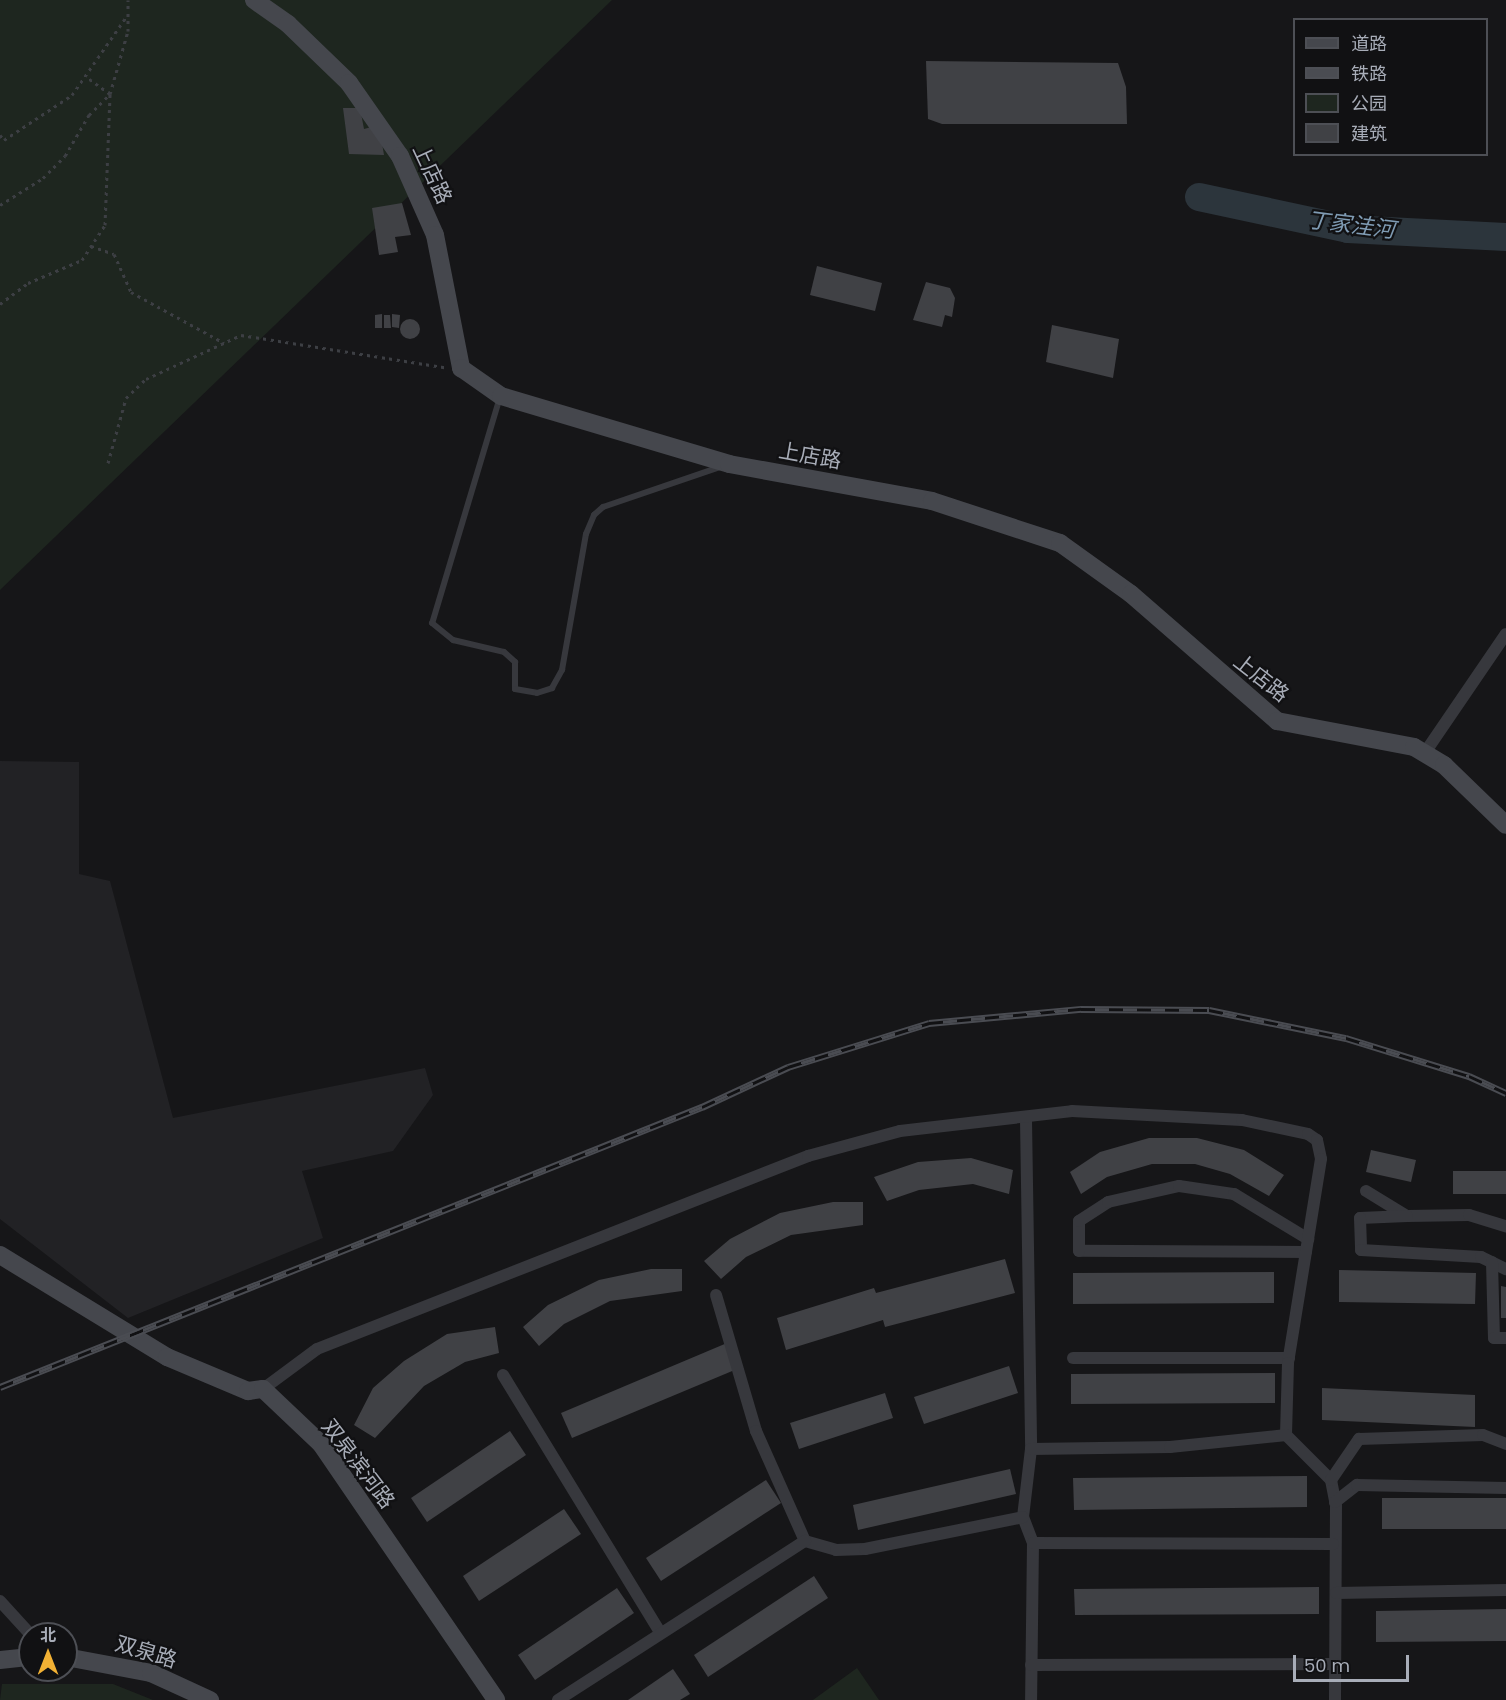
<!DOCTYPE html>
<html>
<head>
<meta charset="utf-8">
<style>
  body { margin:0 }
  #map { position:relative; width:1506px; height:1700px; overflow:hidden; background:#161618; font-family:Poppins,"Noto Sans SC",sans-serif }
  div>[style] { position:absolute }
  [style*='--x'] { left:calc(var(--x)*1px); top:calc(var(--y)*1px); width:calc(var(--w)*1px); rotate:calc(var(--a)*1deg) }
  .built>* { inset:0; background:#222225 }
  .green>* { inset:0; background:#1e261f }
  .river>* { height:28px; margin:-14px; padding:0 14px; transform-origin:14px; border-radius:14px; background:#2c353c }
  .building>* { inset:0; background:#404145 }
  .round { border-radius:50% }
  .path>* { height:3px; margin-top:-1.5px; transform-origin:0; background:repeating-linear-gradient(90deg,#3d3f44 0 3px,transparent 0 7.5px) }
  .lane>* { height:6px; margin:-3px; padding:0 3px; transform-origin:3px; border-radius:3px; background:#37383d }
  .street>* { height:12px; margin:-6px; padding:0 6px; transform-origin:6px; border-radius:6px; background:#37383d }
  .secondary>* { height:18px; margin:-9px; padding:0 9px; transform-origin:9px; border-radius:9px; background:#45474d }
  .rail>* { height:7px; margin-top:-3.5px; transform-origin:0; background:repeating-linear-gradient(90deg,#111113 0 14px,#4a4c52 0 28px); box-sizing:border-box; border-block:2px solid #4a4c52 }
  span { translate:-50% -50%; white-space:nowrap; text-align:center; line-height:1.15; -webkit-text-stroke:4.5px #111113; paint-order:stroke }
  .street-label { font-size:21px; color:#a8adb8 }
  .water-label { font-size:22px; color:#7f9bb3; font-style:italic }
  .legend { position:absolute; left:1293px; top:18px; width:195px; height:138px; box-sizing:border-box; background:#111113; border:2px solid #4d4f55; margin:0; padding:8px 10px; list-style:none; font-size:18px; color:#a8adb8 }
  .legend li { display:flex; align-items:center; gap:12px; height:30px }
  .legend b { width:30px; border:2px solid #4d4f55 }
  .north { position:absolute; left:18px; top:1622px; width:60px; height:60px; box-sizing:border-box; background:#111113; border:2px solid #4d4f55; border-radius:50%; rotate:0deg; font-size:16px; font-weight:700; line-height:24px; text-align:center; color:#a8adb8 }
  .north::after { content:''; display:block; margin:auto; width:21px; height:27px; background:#f2b134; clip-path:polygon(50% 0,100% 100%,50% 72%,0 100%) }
  .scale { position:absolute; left:1293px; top:1655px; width:116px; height:27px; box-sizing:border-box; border:3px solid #a8adb8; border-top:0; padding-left:8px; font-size:18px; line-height:21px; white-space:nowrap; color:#a8adb8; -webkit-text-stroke:4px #111113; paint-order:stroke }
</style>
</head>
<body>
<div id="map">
  <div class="built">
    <i style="clip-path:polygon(0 761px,79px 762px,79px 874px,110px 881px,173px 1118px,425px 1068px,433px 1095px,393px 1151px,302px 1171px,323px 1238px,128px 1318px,0 1219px)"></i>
  </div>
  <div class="green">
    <i style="clip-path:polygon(0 0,612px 0,0 590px)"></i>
    <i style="clip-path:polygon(857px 1668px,879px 1700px,813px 1700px)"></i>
    <i style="clip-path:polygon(113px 1684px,153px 1700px,0 1700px,2px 1684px)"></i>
  </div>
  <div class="river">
    <i style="--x:1199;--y:197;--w:152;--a:12.1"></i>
    <i style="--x:1348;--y:229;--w:158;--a:2.9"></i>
  </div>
  <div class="building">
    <i style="clip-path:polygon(926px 61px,1118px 63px,1126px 87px,1127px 124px,942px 124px,928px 119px)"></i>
    <i style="clip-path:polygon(343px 108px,360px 108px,364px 129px,379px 125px,384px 155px,349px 154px)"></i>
    <i style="clip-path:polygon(402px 203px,411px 235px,395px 237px,398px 252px,379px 255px,372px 208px)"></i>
    <i style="clip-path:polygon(817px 266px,882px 283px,875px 311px,810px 295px)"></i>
    <i style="clip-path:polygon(926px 282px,950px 288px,955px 298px,952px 317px,945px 315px,942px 327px,913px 320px)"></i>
    <i style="clip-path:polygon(382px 314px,382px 328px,375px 328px,375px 315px)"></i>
    <i style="clip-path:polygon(392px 314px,400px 315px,399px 328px,392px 327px)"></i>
    <i style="clip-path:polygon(384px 315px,390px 315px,391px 328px,384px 328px)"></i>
    <i class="round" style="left:400px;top:319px;width:20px;height:20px"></i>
    <i style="clip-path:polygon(1052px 325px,1119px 339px,1113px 378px,1046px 362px)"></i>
    <i style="clip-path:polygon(1149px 1138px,1197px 1138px,1244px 1150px,1284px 1175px,1269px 1196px,1230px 1174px,1195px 1164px,1152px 1164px,1107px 1177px,1081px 1194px,1070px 1172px,1100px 1152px)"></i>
    <i style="clip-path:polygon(1371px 1150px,1416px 1160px,1411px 1182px,1366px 1172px)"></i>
    <i style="clip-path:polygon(971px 1158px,1013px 1170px,1009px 1194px,973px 1184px,919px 1190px,887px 1201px,874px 1177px,918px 1162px)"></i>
    <i style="clip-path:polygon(1453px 1171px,1506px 1171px,1506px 1194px,1453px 1194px)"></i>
    <i style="clip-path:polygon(833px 1202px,863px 1202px,863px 1225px,791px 1235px,746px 1257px,721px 1279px,704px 1261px,730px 1239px,780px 1213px)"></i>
    <i style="clip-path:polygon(1005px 1259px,1015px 1293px,885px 1327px,883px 1320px,786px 1350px,777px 1318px,874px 1288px,876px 1293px)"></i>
    <i style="clip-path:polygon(651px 1269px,682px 1269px,682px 1291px,610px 1301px,564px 1324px,539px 1346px,523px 1327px,548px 1305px,599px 1280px)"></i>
    <i style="clip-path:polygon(1339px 1270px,1476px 1273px,1475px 1304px,1339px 1302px)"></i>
    <i style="clip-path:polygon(1274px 1272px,1274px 1303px,1073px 1304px,1073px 1273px)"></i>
    <i style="clip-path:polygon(1501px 1286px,1506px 1287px,1506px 1318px,1501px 1318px)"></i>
    <i style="clip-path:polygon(495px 1327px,499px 1353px,465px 1362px,424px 1386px,375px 1438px,354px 1425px,373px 1388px,404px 1361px,447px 1334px)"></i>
    <i style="clip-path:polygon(727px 1343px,737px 1369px,572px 1438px,561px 1413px)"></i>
    <i style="clip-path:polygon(1009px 1366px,1018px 1393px,924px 1424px,914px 1397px)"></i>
    <i style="clip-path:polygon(1275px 1373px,1275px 1403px,1071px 1404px,1071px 1374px)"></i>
    <i style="clip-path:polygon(1322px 1388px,1475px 1395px,1475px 1427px,1322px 1420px)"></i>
    <i style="clip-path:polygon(885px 1393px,893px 1418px,799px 1449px,790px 1423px)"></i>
    <i style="clip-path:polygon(510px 1431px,526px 1455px,427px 1522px,411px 1498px)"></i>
    <i style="clip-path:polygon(1010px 1469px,1016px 1494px,858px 1530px,853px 1505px)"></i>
    <i style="clip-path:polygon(1307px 1476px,1307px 1507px,1074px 1510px,1073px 1478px)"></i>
    <i style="clip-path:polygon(766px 1480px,781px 1503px,661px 1581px,646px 1558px)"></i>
    <i style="clip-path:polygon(1382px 1498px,1506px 1498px,1506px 1529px,1382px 1529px)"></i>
    <i style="clip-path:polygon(564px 1509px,581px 1534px,479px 1601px,463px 1576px)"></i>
    <i style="clip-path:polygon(814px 1576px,828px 1598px,708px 1677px,694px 1655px)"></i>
    <i style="clip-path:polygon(1319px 1587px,1319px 1614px,1075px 1615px,1074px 1589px)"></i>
    <i style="clip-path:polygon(617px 1588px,634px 1613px,535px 1680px,518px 1655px)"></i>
    <i style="clip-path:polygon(1506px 1609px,1506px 1641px,1376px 1642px,1376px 1611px)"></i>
    <i style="clip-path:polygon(673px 1669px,690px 1694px,680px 1700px,628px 1700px)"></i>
  </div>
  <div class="path">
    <i style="--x:0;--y:135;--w:6;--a:51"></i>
    <i style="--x:4;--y:140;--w:82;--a:-33.5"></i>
    <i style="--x:72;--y:95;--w:96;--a:-55.2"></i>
    <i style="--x:0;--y:205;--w:51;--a:-32.1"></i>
    <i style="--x:43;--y:178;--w:31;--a:-45"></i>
    <i style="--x:65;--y:156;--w:48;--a:-59.7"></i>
    <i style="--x:89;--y:115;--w:30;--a:-45"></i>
    <i style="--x:110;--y:94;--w:27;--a:-144"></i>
    <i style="--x:91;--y:246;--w:24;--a:19"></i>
    <i style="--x:114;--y:254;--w:42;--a:65.9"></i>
    <i style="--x:131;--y:292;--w:106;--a:28.7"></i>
    <i style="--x:0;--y:304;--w:35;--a:-37"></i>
    <i style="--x:28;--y:283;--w:59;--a:-23.1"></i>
    <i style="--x:82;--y:260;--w:42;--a:-56.7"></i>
    <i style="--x:105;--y:225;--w:131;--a:-87.8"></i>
    <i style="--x:110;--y:94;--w:66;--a:-74.1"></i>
    <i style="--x:128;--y:31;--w:31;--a:-90"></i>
    <i style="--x:108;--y:463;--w:67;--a:-74.5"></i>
    <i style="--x:126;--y:398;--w:28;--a:-44"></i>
    <i style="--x:146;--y:379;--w:105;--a:-24.9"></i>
    <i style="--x:241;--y:335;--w:206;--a:9"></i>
  </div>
  <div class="lane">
    <i style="--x:500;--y:397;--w:236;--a:106.7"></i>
    <i style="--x:432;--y:623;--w:27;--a:39"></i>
    <i style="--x:453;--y:640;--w:52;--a:13.2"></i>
    <i style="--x:504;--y:652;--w:15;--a:42"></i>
    <i style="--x:515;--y:662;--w:27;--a:90"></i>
    <i style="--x:515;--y:689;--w:22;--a:10"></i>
    <i style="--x:537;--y:693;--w:16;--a:-18"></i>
    <i style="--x:552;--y:688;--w:21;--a:-61"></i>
    <i style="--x:562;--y:670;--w:138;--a:-80"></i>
    <i style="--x:586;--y:534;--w:21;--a:-67"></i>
    <i style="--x:594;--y:515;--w:12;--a:-42"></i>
    <i style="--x:603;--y:507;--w:124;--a:-18.9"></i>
  </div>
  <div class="street">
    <i style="--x:1424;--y:754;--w:145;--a:-55.7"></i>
    <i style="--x:1026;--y:1120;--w:329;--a:89.1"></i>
    <i style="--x:1031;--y:1449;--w:68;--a:96.7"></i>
    <i style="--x:1023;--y:1517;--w:28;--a:69"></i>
    <i style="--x:1033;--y:1543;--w:157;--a:90.7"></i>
    <i style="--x:1366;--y:1191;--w:48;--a:31.4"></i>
    <i style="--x:1407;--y:1216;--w:62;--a:-0.9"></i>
    <i style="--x:1469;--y:1215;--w:39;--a:17"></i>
    <i style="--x:1407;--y:1216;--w:47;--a:177.6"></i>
    <i style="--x:1360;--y:1218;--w:32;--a:88"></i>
    <i style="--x:1361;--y:1250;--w:120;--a:3.3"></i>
    <i style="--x:1481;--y:1257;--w:28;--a:26"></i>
    <i style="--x:1306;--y:1252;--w:227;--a:-179.7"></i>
    <i style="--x:1079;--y:1251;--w:30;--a:-90"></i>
    <i style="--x:1079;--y:1221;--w:35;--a:-33"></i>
    <i style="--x:1108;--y:1202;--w:73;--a:-12.7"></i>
    <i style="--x:1179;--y:1186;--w:56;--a:8.3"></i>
    <i style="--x:1234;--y:1194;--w:87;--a:31.3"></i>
    <i style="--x:1492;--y:1262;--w:76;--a:88.5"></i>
    <i style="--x:1494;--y:1338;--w:12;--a:0"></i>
    <i style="--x:716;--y:1295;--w:142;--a:73.6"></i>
    <i style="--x:756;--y:1431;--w:120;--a:66"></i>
    <i style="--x:805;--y:1541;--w:32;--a:16"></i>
    <i style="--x:836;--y:1550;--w:29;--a:-2"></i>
    <i style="--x:865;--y:1549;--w:161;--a:-11.4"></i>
    <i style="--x:1073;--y:1358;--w:216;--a:0"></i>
    <i style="--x:503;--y:1375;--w:301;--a:58.6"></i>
    <i style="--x:263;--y:1389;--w:67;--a:-36.5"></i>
    <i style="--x:317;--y:1349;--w:528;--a:-21.46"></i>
    <i style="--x:808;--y:1156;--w:95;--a:-15.2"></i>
    <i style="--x:900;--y:1131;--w:173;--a:-6.6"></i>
    <i style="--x:1072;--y:1111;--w:170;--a:3"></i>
    <i style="--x:1242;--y:1120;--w:67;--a:12"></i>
    <i style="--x:1308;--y:1134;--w:11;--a:34"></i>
    <i style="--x:1317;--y:1140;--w:19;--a:78"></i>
    <i style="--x:1321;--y:1159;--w:207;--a:99.2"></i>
    <i style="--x:1288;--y:1363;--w:72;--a:91.6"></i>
    <i style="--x:1286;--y:1435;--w:64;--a:45"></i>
    <i style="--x:1331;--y:1480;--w:26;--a:79"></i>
    <i style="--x:1336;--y:1506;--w:194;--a:90.3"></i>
    <i style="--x:1031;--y:1449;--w:139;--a:-0.8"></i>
    <i style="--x:1170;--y:1447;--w:117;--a:-5.9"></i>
    <i style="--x:1331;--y:1480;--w:50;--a:-55.7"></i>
    <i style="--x:1359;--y:1439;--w:124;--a:-1.8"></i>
    <i style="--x:1483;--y:1435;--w:25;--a:21"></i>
    <i style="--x:1335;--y:1502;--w:28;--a:-38"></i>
    <i style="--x:1357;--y:1485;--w:149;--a:1.2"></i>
    <i style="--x:1033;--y:1543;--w:300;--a:0.2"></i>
    <i style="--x:1336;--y:1593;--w:170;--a:-1"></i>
    <i style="--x:0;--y:1601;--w:45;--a:47.7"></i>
    <i style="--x:1031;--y:1665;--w:304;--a:-0.2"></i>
    <i style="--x:558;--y:1700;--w:294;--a:-32.8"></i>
  </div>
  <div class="secondary">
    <i style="--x:254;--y:0;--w:42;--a:35.2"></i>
    <i style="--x:288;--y:24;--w:85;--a:44"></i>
    <i style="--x:349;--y:83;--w:89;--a:55.1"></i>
    <i style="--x:400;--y:156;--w:86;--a:66.1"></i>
    <i style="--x:435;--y:235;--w:136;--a:78.9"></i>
    <i style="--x:461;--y:368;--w:49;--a:35"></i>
    <i style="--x:501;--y:396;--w:238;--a:16.6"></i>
    <i style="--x:729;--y:464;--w:206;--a:10.3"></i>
    <i style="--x:932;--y:501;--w:135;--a:18.2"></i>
    <i style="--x:1060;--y:543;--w:87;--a:35.7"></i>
    <i style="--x:1131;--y:594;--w:194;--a:41"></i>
    <i style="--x:1277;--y:721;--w:139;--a:10.7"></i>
    <i style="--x:1414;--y:747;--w:35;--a:31"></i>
    <i style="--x:1444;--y:765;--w:86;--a:44.1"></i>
    <i style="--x:0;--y:1255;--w:196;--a:31.4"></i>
    <i style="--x:167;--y:1357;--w:88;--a:22.8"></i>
    <i style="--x:248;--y:1391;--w:15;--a:-8"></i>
    <i style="--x:263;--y:1389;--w:80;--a:43.5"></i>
    <i style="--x:321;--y:1444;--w:310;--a:55.6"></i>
    <i style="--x:66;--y:1657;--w:86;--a:10.7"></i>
    <i style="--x:151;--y:1673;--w:65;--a:24.6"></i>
    <i style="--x:0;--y:1660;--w:30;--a:-6"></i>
  </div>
  <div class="rail">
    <i style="--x:0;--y:1387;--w:756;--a:-21.75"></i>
    <i style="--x:702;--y:1107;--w:95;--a:-24.9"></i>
    <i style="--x:788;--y:1067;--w:148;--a:-17.3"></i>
    <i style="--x:929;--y:1023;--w:153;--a:-5.3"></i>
    <i style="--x:1081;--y:1009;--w:128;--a:0.4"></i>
    <i style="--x:1209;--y:1010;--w:140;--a:11.6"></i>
    <i style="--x:1346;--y:1038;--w:129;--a:17.2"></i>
    <i style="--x:1469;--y:1076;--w:41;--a:24.7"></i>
  </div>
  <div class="street-label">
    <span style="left:432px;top:174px;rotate:65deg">上店路</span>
    <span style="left:810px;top:456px;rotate:10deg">上店路</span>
    <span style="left:1261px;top:678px;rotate:38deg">上店路</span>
    <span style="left:358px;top:1464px;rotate:53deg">双泉滨河路</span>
    <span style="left:146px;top:1652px;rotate:17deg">双泉路</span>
  </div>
  <div class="water-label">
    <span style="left:1351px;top:225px;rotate:7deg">丁家洼河</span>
  </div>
  <ul class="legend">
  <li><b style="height:8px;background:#45474d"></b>道路</li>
  <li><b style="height:8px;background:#4a4c52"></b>铁路</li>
  <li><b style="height:16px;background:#1e261f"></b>公园</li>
  <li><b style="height:16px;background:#404145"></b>建筑</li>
  </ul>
  <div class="north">北</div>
  <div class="scale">50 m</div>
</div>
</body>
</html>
